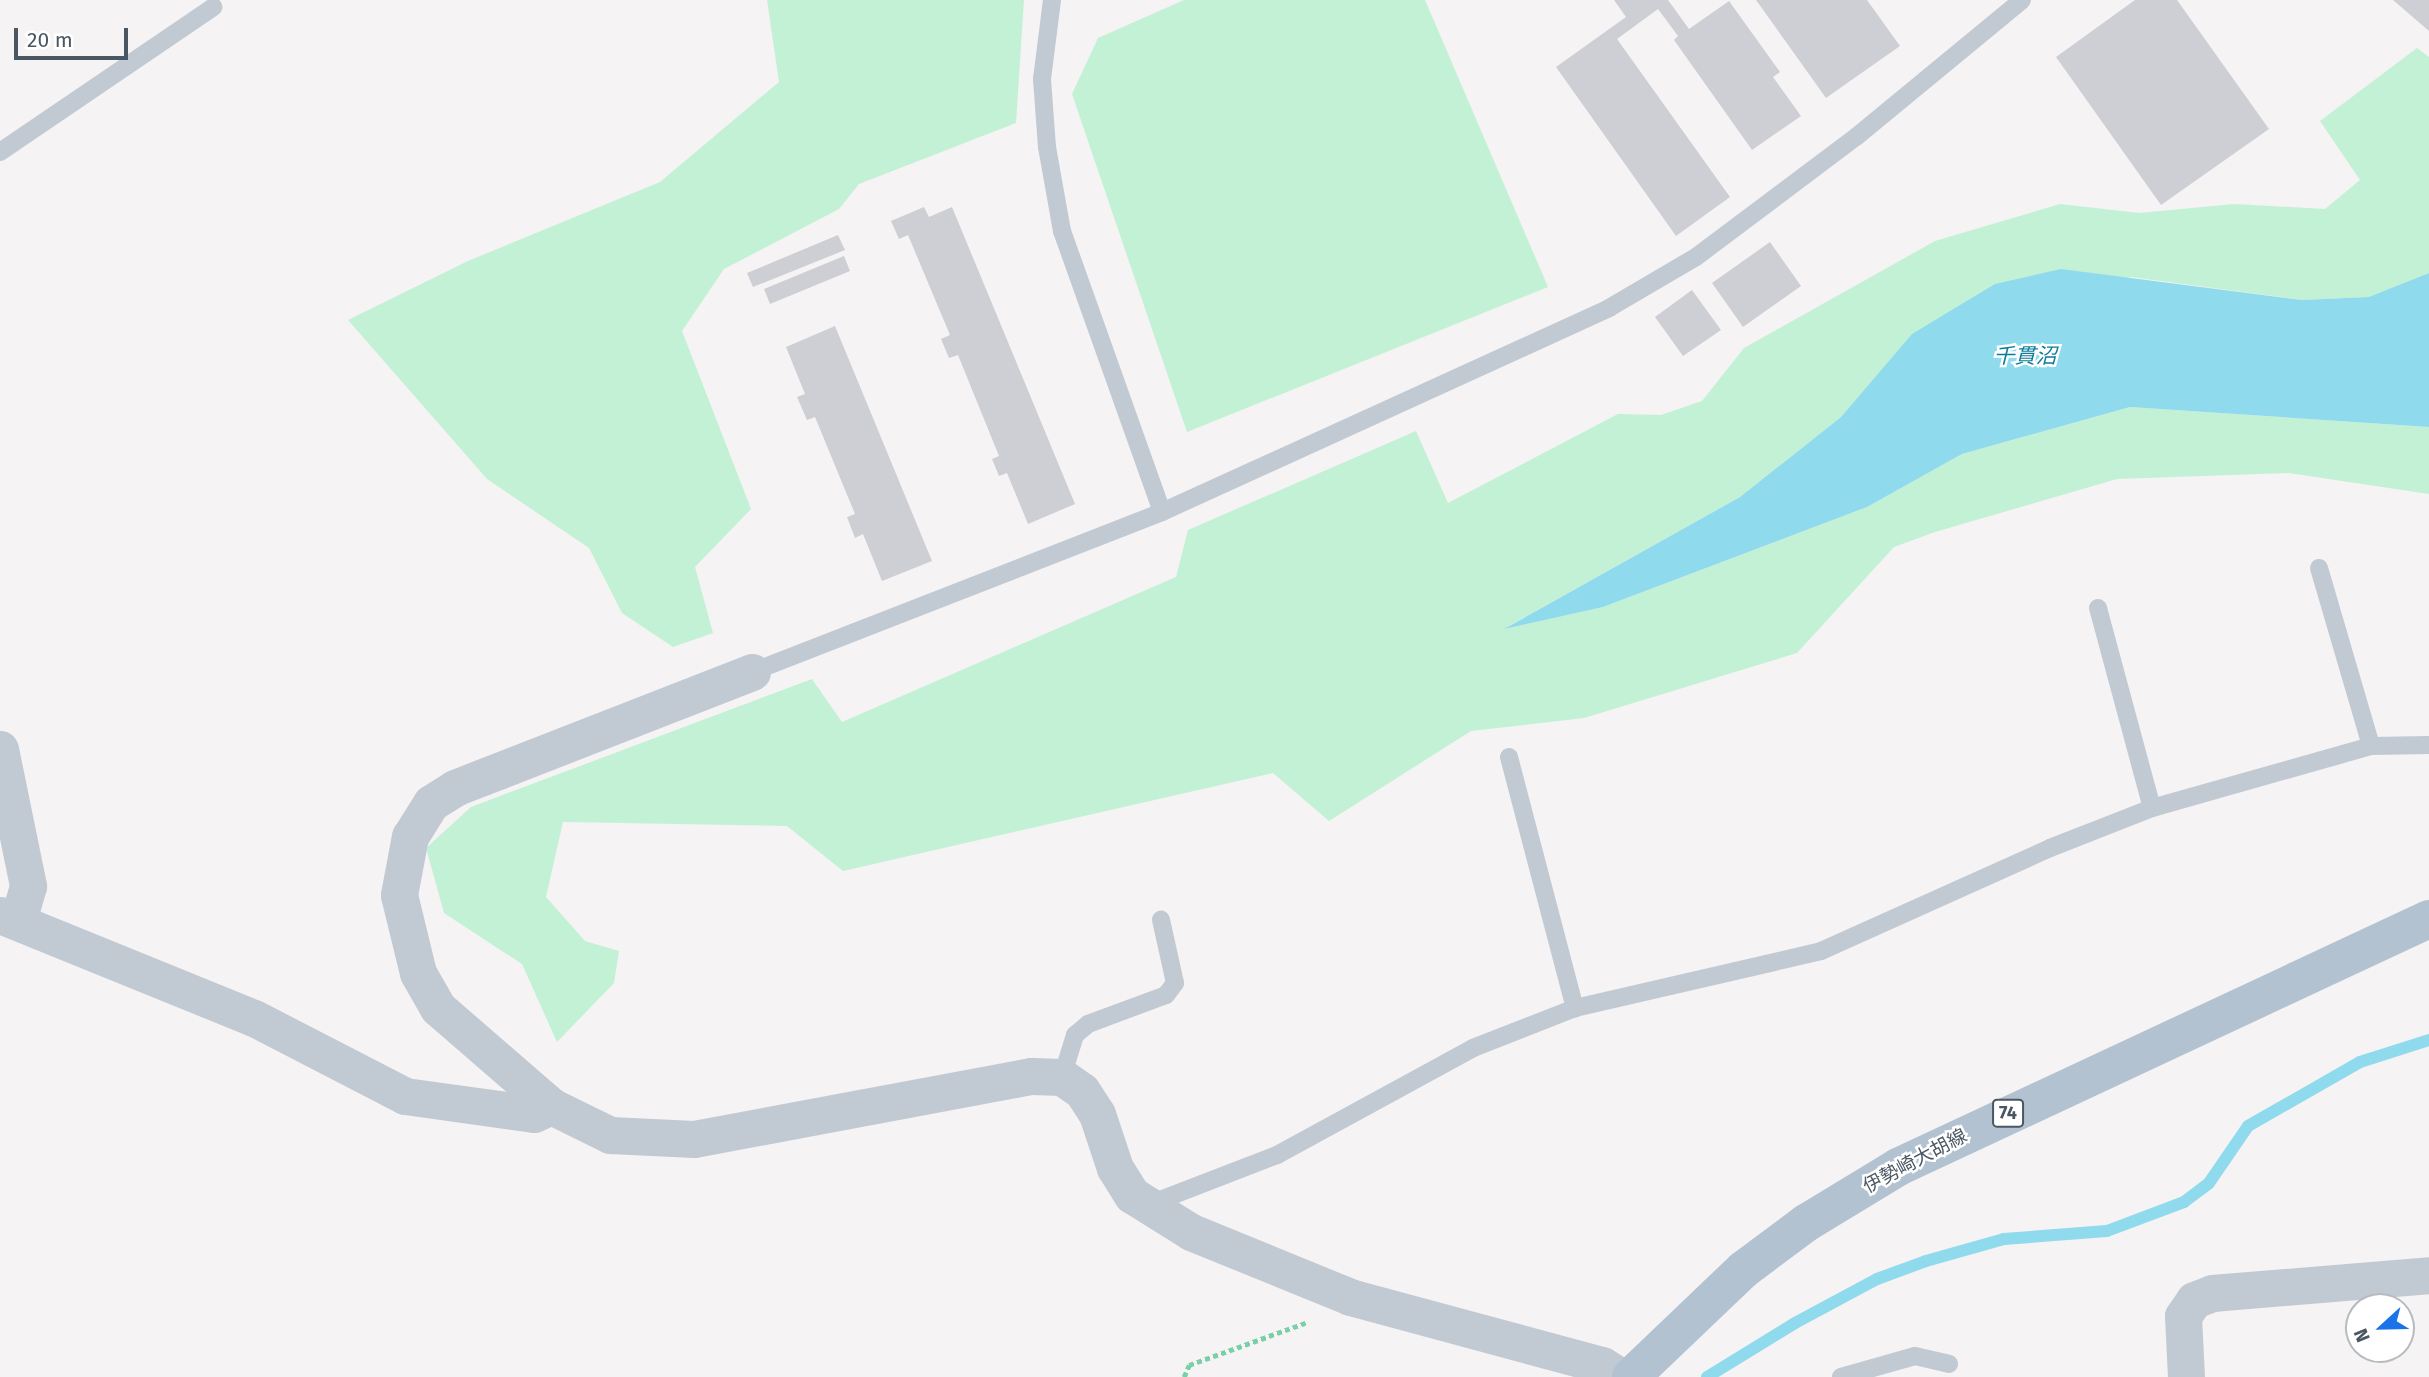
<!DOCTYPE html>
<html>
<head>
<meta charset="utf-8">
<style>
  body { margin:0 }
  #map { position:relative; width:2429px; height:1377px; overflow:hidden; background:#f5f3f3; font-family:"Fira Sans","Noto Sans JP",sans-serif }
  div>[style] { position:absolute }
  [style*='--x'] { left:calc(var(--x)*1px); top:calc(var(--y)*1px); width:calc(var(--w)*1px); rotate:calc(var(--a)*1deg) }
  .green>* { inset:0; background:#c3f1d5 }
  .water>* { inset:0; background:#90daee }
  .stream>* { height:12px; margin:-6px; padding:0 6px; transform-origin:6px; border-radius:6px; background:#90daee }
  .building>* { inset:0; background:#cdcfd5 }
  .path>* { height:4.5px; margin-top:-2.25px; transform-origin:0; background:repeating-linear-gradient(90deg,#7ad0a6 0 5px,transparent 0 8.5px) }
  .service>* { height:18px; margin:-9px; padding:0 9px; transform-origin:9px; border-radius:9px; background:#c1cad2 }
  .minor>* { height:37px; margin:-18.5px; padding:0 18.5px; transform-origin:18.5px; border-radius:18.5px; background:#c1cad2 }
  .primary>* { height:38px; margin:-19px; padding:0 19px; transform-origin:19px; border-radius:19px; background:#b3c2d1 }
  span { translate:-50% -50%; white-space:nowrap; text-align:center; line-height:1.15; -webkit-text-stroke:5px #fff; paint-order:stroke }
  .shield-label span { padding:2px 5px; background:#fff; border:2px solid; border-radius:5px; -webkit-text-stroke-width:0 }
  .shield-label { font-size:18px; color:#4a5661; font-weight:700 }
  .street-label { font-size:19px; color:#4a5661 }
  .water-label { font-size:21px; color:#0c7c9b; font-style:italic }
  .north { position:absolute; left:2345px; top:1293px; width:70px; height:70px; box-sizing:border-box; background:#fff; border:2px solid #b7bbc0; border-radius:50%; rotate:248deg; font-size:19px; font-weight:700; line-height:28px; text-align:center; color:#4a5661 }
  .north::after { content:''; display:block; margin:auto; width:24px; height:32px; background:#1a73e8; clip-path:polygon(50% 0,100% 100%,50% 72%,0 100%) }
  .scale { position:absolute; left:14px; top:28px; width:114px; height:32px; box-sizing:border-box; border:4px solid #4a5661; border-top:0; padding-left:9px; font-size:21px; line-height:24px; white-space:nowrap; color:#4a5661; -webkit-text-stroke:5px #fff; paint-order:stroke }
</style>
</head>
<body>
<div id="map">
  <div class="green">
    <i style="clip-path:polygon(767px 0,1024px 0,1016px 123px,859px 184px,839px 209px,724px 269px,682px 331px,751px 509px,695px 567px,713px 633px,673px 647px,622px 613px,589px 548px,487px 479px,348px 320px,468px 261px,660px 182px,779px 82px)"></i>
    <i style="clip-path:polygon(1184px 0,1425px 0,1548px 287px,1187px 432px,1072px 94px,1098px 38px)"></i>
    <i style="clip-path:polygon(2417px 48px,2429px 57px,2429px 273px,2370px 297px,2302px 300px,2131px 277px,1913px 334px,1841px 417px,1740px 497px,1507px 627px,1603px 607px,1867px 507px,1962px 454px,2130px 407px,2429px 427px,2429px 494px,2289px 473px,2117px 479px,1935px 532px,1894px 547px,1797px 653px,1584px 718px,1471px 731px,1329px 821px,1273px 773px,843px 871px,787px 826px,563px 822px,546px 897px,585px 941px,619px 951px,614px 983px,557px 1042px,522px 964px,444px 913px,426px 848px,471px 807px,812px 679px,842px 722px,1176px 577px,1188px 530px,1416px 431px,1448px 503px,1618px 414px,1661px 415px,1702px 401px,1744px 348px,1935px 241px,2060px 204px,2139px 213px,2234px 204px,2325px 209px,2360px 180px,2320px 121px)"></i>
  </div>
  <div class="water">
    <i style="clip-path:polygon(2061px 269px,2302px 300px,2369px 297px,2429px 273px,2429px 427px,2130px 407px,1962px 454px,1867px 507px,1603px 607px,1504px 629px,1740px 497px,1841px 417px,1912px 334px,1995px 284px)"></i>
  </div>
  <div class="stream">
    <i style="--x:1707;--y:1377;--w:103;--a:-31.5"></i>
    <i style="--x:1795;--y:1323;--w:93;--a:-28.2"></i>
    <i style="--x:1877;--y:1279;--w:52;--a:-20.2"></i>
    <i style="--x:1926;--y:1261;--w:81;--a:-15.8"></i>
    <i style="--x:2004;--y:1239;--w:103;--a:-4.4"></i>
    <i style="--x:2107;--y:1231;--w:82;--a:-20.6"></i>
    <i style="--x:2184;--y:1202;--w:31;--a:-37"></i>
    <i style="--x:2209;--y:1183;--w:69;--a:-55.6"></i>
    <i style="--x:2248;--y:1126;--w:129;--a:-29.7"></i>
    <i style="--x:2360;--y:1062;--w:72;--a:-17.7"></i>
  </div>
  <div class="building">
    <i style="clip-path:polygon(1614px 0,1668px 0,1689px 29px,1729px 1px,1780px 72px,1773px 77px,1801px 116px,1752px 150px,1674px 40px,1678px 36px,1658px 9px,1617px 39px,1730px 197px,1676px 236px,1556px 67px,1626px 17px)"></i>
    <i style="clip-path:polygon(1756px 0,1867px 0,1900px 46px,1826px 98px)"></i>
    <i style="clip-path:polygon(2135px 0,2177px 0,2269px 129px,2161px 205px,2056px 57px)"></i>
    <i style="clip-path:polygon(2393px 0,2429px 0,2429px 31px)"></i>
    <i style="clip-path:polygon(924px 207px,929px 217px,952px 207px,1075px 504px,1028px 524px,1007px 473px,999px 476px,992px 459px,999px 456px,958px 355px,949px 358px,941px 339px,950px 335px,908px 235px,899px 239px,891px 221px)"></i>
    <i style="clip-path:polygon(838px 235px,845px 250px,753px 287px,747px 273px)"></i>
    <i style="clip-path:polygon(1770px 242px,1801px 286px,1743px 327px,1712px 283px)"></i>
    <i style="clip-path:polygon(844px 256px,850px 271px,770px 304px,764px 289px)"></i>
    <i style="clip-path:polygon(1692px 290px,1721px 330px,1683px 356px,1655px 317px)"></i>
    <i style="clip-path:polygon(835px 326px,932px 561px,882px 581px,863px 534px,855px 538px,847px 517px,855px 514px,815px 417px,807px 420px,797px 397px,805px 394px,786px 347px)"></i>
  </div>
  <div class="path">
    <i style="--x:1184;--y:1377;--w:13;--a:-67"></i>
    <i style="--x:1189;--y:1365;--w:127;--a:-19.9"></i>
  </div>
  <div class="service">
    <i style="--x:1052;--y:0;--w:80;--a:97.2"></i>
    <i style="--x:1042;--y:79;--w:68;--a:85.8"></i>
    <i style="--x:1047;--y:147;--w:85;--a:79.9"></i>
    <i style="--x:1062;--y:231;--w:298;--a:70.4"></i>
    <i style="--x:0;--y:152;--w:258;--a:-34.2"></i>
    <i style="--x:2319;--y:568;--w:185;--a:73.7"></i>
    <i style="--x:2098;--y:608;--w:207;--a:74.9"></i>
    <i style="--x:752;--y:672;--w:440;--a:-21.3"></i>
    <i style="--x:1162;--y:512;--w:491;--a:-24.5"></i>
    <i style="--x:1609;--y:308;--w:101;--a:-30.4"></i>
    <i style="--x:1696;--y:257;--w:200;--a:-36.9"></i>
    <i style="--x:1856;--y:137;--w:215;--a:-39.5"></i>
    <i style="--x:1509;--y:757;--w:260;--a:75.3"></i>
    <i style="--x:1062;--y:1077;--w:44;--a:-72.8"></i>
    <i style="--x:1075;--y:1035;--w:17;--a:-40"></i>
    <i style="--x:1088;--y:1024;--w:83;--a:-20.4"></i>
    <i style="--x:1166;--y:995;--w:15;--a:-53"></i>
    <i style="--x:1175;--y:983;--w:65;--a:-102.5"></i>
    <i style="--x:1150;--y:1204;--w:136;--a:-21.1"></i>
    <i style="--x:1277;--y:1155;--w:223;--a:-28.6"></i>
    <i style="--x:1473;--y:1048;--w:110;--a:-21.4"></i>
    <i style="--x:1575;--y:1008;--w:253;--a:-13"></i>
    <i style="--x:1821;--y:951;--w:251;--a:-24.2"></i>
    <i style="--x:2050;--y:848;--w:110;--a:-21.4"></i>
    <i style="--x:2152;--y:808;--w:228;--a:-15.8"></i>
    <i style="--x:2371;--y:746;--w:58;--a:-1"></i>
    <i style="--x:1841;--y:1377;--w:77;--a:-15.8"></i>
    <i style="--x:1915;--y:1356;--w:35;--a:13"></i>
  </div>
  <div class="minor">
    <i style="--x:752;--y:672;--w:319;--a:158.7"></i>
    <i style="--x:455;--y:788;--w:28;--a:148"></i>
    <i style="--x:431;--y:803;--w:39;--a:122"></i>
    <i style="--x:410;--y:836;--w:60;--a:100.6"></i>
    <i style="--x:399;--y:895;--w:80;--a:76.3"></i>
    <i style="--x:418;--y:973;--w:40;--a:60.3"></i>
    <i style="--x:438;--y:1008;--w:150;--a:40.9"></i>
    <i style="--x:551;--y:1106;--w:66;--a:26.2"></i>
    <i style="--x:610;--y:1135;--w:84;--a:2.7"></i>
    <i style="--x:694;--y:1139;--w:343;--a:-10.6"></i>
    <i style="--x:1031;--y:1076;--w:31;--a:2"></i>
    <i style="--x:1062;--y:1077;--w:24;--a:35"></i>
    <i style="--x:1082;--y:1091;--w:27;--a:57"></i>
    <i style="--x:1097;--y:1114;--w:57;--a:71.6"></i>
    <i style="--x:1115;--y:1168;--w:32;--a:58"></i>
    <i style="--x:1132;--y:1195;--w:70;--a:32.1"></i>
    <i style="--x:1191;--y:1232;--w:172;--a:22.2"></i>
    <i style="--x:1350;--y:1297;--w:261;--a:15.1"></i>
    <i style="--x:1602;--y:1365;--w:22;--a:32"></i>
    <i style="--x:0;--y:749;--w:140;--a:78.4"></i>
    <i style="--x:28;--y:886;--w:37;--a:106"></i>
    <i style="--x:0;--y:915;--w:274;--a:22.1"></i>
    <i style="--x:254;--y:1018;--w:170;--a:27.3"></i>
    <i style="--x:405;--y:1096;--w:130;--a:7.9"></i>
    <i style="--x:534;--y:1114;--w:19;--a:-25"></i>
    <i style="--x:2186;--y:1377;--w:61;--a:-92.8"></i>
    <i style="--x:2183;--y:1316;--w:19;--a:-55"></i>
    <i style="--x:2194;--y:1300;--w:19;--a:-21"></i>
    <i style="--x:2212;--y:1293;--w:218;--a:-4.7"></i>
  </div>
  <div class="primary">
    <i style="--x:1631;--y:1377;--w:155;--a:-43.7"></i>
    <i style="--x:1743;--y:1270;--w:79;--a:-36.7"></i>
    <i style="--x:1806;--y:1223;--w:108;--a:-31.3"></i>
    <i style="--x:1898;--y:1167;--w:586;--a:-25.03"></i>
  </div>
  <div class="shield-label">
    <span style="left:2008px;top:1113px">74</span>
  </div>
  <div class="street-label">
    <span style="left:1915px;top:1161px;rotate:-28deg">伊勢崎大胡線</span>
  </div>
  <div class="water-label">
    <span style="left:2025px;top:356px">千貫沼</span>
  </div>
  <div class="north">N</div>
  <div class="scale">20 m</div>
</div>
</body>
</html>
